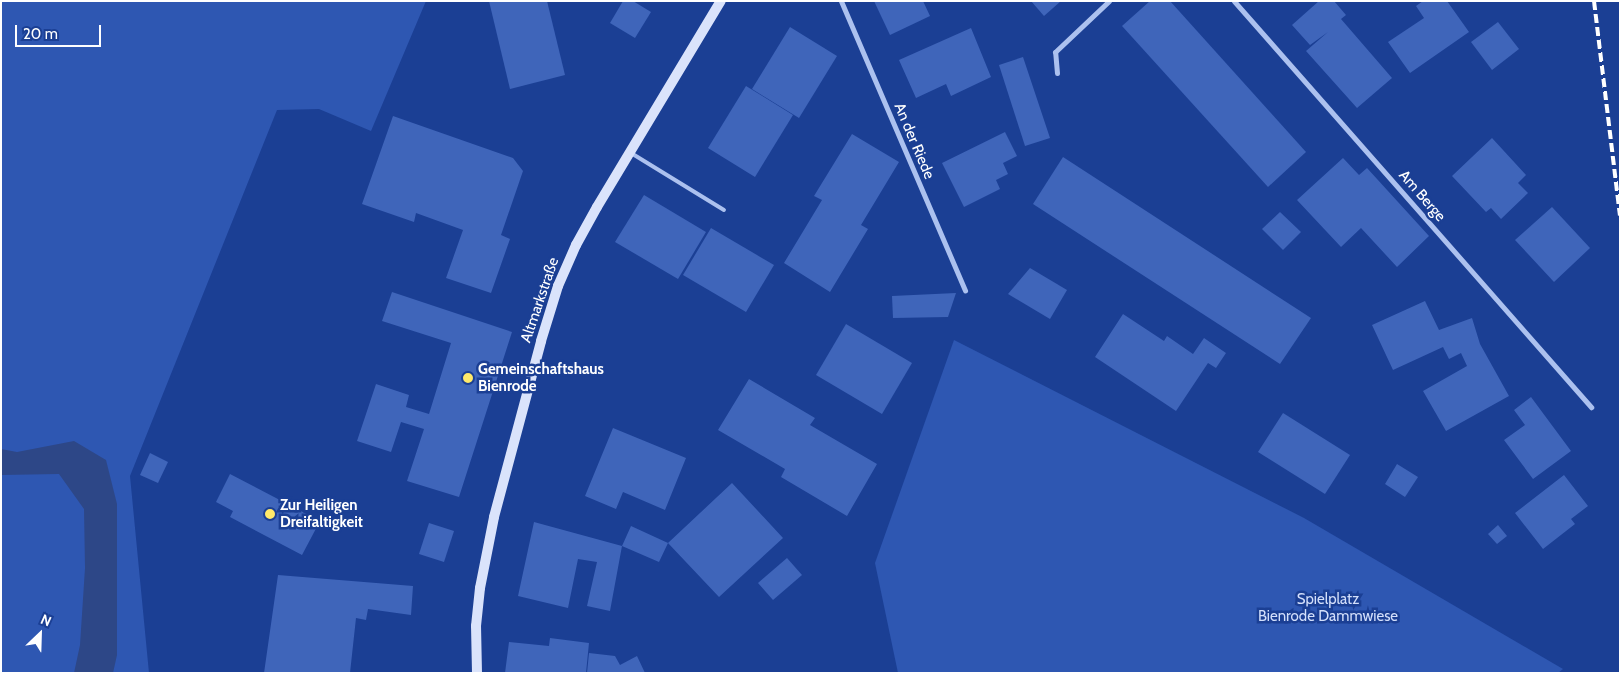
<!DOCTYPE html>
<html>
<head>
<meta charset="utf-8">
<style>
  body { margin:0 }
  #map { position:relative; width:1621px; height:674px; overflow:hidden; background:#1b3f94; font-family:Cabin,sans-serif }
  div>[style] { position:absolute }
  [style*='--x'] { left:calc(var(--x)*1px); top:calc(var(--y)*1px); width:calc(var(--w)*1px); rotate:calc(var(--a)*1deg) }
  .green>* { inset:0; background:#2e57b2 }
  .water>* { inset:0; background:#2d4787 }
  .building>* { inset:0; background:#3f65ba }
  .service>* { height:4px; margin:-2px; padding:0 2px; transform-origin:2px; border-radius:2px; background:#acc1ef }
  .minor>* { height:5px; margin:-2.5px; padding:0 2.5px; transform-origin:2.5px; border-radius:2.5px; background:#acc1ef }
  .secondary>* { height:10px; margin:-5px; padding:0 5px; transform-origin:5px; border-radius:5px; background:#dae3fb }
  .rail>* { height:4px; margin-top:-2px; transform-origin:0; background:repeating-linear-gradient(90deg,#fff 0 9px,transparent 0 13px) }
  .dots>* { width:14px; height:14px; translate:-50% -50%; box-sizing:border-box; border:2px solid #1b3f94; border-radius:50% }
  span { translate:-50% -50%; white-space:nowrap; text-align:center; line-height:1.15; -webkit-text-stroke:5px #1b3f94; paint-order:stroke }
  .street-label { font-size:15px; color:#fff }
  .poi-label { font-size:15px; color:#fff; font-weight:700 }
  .left { translate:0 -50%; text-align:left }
  .park-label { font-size:15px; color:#d3dffb }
  .frame { position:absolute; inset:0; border:2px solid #fff; pointer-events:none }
  .north { position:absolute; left:15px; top:609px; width:50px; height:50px; -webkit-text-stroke:4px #1b3f94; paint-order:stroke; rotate:24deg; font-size:14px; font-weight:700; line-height:20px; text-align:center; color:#fff }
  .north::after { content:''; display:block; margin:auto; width:18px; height:22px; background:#fff; clip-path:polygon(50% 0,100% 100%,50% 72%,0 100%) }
  .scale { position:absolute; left:15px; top:25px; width:86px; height:22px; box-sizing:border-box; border:2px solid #fff; border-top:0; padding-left:6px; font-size:15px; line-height:18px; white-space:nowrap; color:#fff; -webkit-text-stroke:4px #1b3f94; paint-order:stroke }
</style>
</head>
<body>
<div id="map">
  <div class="green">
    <i style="clip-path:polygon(1px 1px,426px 1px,371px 131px,319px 109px,277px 110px,130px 476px,149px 673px,1px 673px)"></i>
    <i style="clip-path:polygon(954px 340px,1304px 518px,1563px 669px,1558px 673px,898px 673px,875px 563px)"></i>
  </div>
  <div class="water">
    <i style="clip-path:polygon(74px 441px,106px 460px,117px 504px,117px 655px,113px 673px,74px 673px,80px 645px,85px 568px,84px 509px,59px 474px,1px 475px,1px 449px,17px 452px)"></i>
  </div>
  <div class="building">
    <i style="clip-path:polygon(489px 1px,547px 1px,565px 75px,510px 89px)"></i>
    <i style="clip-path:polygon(623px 1px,633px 1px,651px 12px,635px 38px,610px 23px)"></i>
    <i style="clip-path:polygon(874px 1px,923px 1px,930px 16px,890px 35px)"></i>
    <i style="clip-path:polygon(1031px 1px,1061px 1px,1044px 16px)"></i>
    <i style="clip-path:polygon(1150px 1px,1170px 1px,1306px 152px,1268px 187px,1122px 26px)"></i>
    <i style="clip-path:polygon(1319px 1px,1334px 1px,1346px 15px,1341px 19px,1392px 78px,1357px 108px,1306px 51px,1328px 32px,1310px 45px,1292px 25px)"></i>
    <i style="clip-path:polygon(1423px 1px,1447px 1px,1469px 32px,1410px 73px,1388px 42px,1424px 18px,1416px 6px)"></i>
    <i style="clip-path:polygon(1498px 22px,1519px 49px,1492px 70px,1471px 42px)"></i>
    <i style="clip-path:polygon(790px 27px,837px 56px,799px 118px,752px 89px)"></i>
    <i style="clip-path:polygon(971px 28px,991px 77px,951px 96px,946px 84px,916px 98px,899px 60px)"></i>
    <i style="clip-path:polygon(1023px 57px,1050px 138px,1025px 146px,999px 65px)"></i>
    <i style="clip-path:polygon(746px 86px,793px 115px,755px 177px,708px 148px)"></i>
    <i style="clip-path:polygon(393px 116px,513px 158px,523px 171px,501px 235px,510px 239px,491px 293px,446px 278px,463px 230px,416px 213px,414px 222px,362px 204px)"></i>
    <i style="clip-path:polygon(1005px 132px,1017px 156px,1003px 163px,1008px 174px,996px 180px,1000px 189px,964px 207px,942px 163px)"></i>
    <i style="clip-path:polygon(852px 134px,899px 162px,861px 225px,868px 229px,830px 292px,784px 263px,822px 200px,814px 196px)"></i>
    <i style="clip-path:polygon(1492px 138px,1526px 175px,1518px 183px,1528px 193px,1501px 219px,1491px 208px,1486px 212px,1452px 176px)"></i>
    <i style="clip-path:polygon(1063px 157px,1311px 318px,1280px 364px,1033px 204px)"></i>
    <i style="clip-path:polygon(1343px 158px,1359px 175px,1367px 168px,1429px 236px,1397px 267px,1361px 228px,1341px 247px,1297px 200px)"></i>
    <i style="clip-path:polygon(644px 195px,706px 232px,678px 279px,615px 242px)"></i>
    <i style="clip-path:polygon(1552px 207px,1590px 248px,1554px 282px,1515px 240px)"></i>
    <i style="clip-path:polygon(1280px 212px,1301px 232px,1283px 250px,1262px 229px)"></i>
    <i style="clip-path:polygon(711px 228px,774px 265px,746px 312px,683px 275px)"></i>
    <i style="clip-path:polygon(1030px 268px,1067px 290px,1050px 319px,1008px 294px)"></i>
    <i style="clip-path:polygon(392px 292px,512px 332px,459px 497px,407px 481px,424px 429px,401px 422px,391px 452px,357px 441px,376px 384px,409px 395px,406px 407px,429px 414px,451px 343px,382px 321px)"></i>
    <i style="clip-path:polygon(956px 293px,948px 317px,893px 318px,892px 296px)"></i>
    <i style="clip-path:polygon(1425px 301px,1439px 330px,1472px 318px,1480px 344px,1509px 396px,1446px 431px,1423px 391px,1467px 366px,1461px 353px,1449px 359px,1443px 347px,1393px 370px,1372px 325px)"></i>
    <i style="clip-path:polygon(1123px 314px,1164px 341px,1167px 336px,1193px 354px,1204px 338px,1226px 353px,1216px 368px,1208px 363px,1176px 411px,1095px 357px)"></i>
    <i style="clip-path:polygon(846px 324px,912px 363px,882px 414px,816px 375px)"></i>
    <i style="clip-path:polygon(749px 379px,815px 418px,810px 425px,877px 464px,847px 516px,781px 477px,785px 469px,718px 430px)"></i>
    <i style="clip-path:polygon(1531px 397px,1571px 451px,1533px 479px,1504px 440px,1525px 425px,1514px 410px)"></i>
    <i style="clip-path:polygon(1283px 413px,1350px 455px,1325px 494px,1258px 452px)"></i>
    <i style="clip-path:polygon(613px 428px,686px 458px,665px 510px,623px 492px,616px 509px,585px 496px)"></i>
    <i style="clip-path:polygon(150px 453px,168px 462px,158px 483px,140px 475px)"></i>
    <i style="clip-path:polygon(1397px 464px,1418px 477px,1405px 497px,1385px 484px)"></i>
    <i style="clip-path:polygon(230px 474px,320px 521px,302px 555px,230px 517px,233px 511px,216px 502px)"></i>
    <i style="clip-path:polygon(1564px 475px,1588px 506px,1571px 519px,1575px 524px,1543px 549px,1515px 513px)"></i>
    <i style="clip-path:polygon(732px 483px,783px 538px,719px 597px,668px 543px,659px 562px,622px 546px,631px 526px,668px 543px)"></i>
    <i style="clip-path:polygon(534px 522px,622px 546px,610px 611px,587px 606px,597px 562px,578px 559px,568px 608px,518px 596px)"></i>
    <i style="clip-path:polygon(429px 523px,454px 531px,444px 562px,419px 554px)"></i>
    <i style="clip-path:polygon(1498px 525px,1507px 536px,1497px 544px,1488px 534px)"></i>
    <i style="clip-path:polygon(787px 558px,802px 575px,773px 600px,758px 583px)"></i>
    <i style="clip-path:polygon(278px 575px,413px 586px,411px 615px,368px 609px,366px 620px,356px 618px,350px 673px,264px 673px)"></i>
    <i style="clip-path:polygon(550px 638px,589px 643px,586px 673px,505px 673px,509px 642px,549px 646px)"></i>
    <i style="clip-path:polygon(589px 653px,615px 656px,620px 665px,637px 656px,645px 673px,587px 673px)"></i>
  </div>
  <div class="service">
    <i style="--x:631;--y:153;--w:109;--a:31.5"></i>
  </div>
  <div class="minor">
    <i style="--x:841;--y:1;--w:315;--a:66.8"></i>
    <i style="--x:1234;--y:1;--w:541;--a:48.67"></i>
    <i style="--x:1057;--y:73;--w:21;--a:-95"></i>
    <i style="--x:1055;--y:52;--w:74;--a:-43.4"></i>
  </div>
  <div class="secondary">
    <i style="--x:477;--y:673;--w:47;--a:-91.2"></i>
    <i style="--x:476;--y:626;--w:38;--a:-84"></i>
    <i style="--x:480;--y:588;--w:72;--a:-78.8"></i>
    <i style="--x:494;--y:517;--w:182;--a:-75"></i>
    <i style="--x:541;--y:341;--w:58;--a:-72.8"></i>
    <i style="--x:558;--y:286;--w:45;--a:-66.3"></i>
    <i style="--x:576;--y:245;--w:43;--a:-61.1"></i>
    <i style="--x:597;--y:207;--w:240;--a:-59"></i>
  </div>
  <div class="rail">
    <i style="--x:1594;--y:1;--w:216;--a:83.1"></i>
  </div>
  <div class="dots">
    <i style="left:468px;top:378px;background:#ffe96a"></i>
    <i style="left:270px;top:514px;background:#ffe96a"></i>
  </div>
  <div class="street-label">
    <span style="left:914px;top:141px;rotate:67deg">An der Riede</span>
    <span style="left:1422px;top:196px;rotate:49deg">Am Berge</span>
    <span style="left:540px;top:300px;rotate:-71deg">Altmarkstraße</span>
  </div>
  <div class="poi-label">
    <span class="left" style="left:478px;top:378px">Gemeinschaftshaus<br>Bienrode</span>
    <span class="left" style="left:280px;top:514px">Zur Heiligen<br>Dreifaltigkeit</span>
  </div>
  <div class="park-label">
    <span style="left:1328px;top:608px">Spielplatz<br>Bienrode Dammwiese</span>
  </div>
  <div class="frame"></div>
  <div class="north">N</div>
  <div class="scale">20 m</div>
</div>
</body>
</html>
